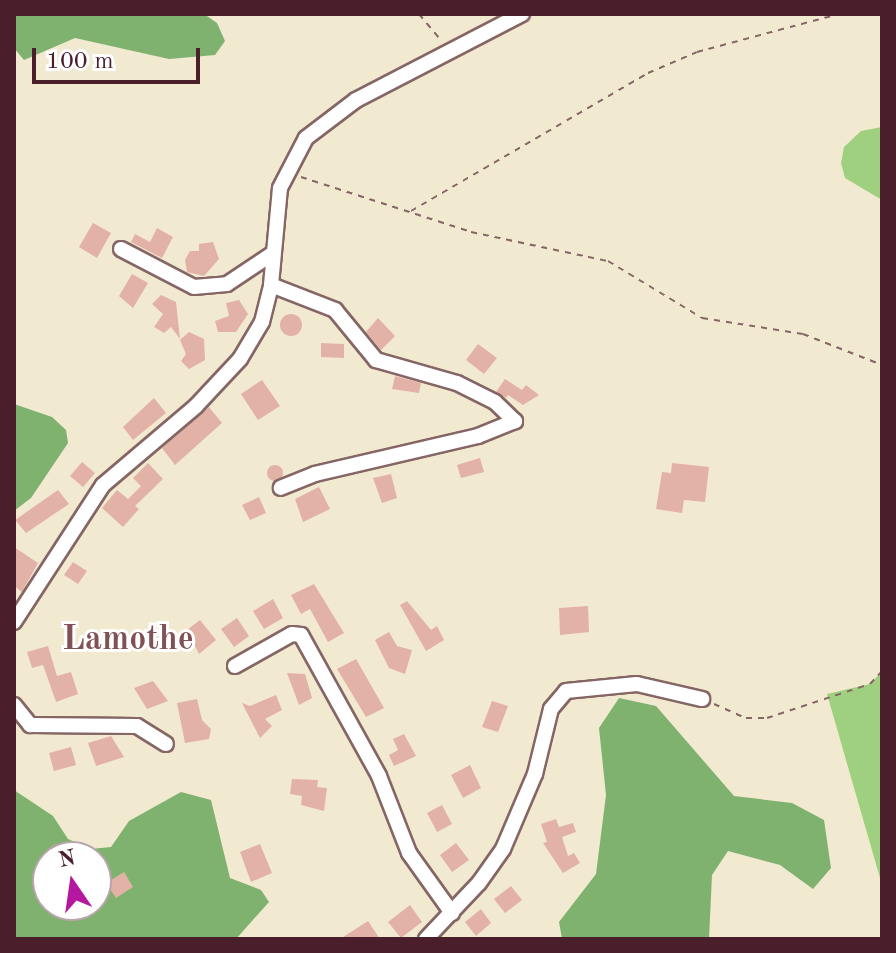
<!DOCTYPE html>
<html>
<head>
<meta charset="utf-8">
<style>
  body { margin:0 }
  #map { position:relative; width:896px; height:953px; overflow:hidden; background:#f2e9d1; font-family:"Old Standard TT",serif }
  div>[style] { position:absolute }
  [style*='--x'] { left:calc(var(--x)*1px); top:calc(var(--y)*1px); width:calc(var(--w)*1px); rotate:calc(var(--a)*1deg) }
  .green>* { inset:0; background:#9fd07f }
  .forest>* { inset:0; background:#7fb26e }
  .building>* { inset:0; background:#e3b2a6 }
  .round { border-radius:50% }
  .path>* { height:2px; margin-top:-1px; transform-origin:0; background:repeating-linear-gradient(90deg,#856665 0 6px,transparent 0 12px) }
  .roads { filter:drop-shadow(2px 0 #856665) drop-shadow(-2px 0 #856665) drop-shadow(0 2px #856665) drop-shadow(0 -2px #856665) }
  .street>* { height:14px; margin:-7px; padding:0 7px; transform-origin:7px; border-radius:7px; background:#fff }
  span { translate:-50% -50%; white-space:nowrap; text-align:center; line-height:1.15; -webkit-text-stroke:6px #fff; paint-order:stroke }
  .quarter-label { font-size:34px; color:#805256; font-weight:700 }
  .frame { position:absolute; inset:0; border:16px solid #4a1f2b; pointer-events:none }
  .north { position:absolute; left:32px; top:841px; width:80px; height:80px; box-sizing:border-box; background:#fff; border:2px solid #b7a5aa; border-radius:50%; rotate:347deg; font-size:22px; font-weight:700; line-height:32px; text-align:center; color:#4a1f2b }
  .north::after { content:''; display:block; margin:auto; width:28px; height:36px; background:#b5179e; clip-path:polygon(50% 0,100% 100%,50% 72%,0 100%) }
  .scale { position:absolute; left:32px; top:48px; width:168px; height:36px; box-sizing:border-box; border:4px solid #4a1f2b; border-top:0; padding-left:10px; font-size:24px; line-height:28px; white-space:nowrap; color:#4a1f2b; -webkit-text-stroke:6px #fff; paint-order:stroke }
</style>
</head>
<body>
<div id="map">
  <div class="green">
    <i style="clip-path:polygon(882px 127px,882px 200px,845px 178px,841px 163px,844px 147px,861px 131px)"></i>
    <i style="clip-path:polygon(882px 671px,882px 885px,827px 694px,870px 684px)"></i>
  </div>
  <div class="forest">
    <i style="clip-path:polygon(14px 14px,204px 14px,217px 23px,225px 41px,215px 55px,169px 59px,75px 38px,24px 60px,14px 48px)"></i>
    <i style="clip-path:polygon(14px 404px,52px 417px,66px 430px,68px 443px,31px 498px,14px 511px)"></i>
    <i style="clip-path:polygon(619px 698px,656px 706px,734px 796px,792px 803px,824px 820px,831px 868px,813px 889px,780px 865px,728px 851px,712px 875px,709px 939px,562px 939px,559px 922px,596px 874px,606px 795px,599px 728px)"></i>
    <i style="clip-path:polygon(evenodd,14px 790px,53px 816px,68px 839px,91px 849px,111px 847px,129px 821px,181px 792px,211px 800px,230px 878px,261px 890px,269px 902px,236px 939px,14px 939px,14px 790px,48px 857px,96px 857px,96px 905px,48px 905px,48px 857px)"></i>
  </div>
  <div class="building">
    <i style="clip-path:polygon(93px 223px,111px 233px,97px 258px,79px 247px)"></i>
    <i style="clip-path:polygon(157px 228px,173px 237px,162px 258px,131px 242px,135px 234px,150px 242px)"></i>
    <i style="clip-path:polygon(213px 242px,219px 259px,204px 276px,187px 272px,185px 260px,190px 251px,199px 251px,199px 244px)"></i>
    <i style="clip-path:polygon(132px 274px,148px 283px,133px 308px,119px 296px)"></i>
    <i style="clip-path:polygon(161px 295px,176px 302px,180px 339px,171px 327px,164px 333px,154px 327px,163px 314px,152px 304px)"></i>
    <i style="clip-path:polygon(239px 300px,248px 314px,236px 332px,218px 332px,215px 321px,229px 316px,226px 303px)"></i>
    <i class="round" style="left:280px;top:314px;width:22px;height:22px"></i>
    <i style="clip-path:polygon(378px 318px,395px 336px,381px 350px,366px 332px)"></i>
    <i style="clip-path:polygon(189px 332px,204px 339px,205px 360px,189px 369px,181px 361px,186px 354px,180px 340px)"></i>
    <i style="clip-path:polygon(321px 343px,344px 344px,344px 358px,321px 357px)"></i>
    <i style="clip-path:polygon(478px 344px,497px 358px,484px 374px,466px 360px)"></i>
    <i style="clip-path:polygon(395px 376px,421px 383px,419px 393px,392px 389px)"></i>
    <i style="clip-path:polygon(505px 379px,522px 390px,526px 385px,539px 395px,523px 405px,508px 395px,506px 398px,496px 392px)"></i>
    <i style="clip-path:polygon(262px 380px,280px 406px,258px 420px,241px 394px)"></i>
    <i style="clip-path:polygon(154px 398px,166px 413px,133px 440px,123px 427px)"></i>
    <i style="clip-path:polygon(209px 407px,222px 423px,175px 465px,162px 448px)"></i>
    <i style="clip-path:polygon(480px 458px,484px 472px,461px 478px,457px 465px)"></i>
    <i style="clip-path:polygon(82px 462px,95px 473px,83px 487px,70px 476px)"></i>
    <i style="clip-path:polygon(148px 463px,163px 479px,135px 506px,139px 509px,123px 527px,102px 508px,117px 490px,128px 499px,141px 486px,133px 478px)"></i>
    <i style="clip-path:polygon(672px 463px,709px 467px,705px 502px,684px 500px,682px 513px,656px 509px,662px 472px,671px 473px)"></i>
    <i class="round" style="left:267px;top:465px;width:16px;height:16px"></i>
    <i style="clip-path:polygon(391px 474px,397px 498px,382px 503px,373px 478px)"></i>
    <i style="clip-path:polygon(319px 487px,330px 509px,303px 522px,295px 499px)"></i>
    <i style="clip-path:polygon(58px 490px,69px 504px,26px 533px,15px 520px)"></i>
    <i style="clip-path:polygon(259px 497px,266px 513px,250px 520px,242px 505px)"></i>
    <i style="clip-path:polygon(14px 547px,38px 563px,22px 592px,14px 586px)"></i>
    <i style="clip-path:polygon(73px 562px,87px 571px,78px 584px,64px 575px)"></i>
    <i style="clip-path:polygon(314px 584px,344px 633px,328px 642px,310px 609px,301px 614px,291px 595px)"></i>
    <i style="clip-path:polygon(273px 599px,283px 618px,264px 629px,253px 611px)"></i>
    <i style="clip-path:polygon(407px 601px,431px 630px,437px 626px,444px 640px,426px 651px,400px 605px)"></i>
    <i style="clip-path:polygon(588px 606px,589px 632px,560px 635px,559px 608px)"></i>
    <i style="clip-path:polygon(237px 618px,249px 636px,234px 647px,221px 629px)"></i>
    <i style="clip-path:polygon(200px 620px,216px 640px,199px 654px,187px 630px)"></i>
    <i style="clip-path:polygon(389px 632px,397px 646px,412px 650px,405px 674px,389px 668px,375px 640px)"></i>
    <i style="clip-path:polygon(48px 646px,57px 676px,71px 672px,78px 694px,56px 702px,43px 665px,32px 668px,27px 652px)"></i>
    <i style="clip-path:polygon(356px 659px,384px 708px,366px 717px,337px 669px)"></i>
    <i style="clip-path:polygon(287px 673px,305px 674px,312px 698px,299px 705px)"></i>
    <i style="clip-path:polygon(153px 681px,168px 701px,147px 709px,134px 688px)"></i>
    <i style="clip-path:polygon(276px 695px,282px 710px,265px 719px,272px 726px,260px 738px,242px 703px,250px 706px)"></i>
    <i style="clip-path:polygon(197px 699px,202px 720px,211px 729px,209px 739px,185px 743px,177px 703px)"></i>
    <i style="clip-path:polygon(492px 701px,508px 706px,498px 732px,482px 727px)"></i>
    <i style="clip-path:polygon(404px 734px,416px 756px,394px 766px,389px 755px,398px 750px,393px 739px)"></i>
    <i style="clip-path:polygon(111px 736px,124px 757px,96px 766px,88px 743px)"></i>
    <i style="clip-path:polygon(71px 747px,76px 765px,54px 771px,49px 753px)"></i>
    <i style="clip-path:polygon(470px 765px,481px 788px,463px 798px,451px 775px)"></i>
    <i style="clip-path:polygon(292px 779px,318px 780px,317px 787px,327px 788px,324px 811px,301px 805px,302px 796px,290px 794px)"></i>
    <i style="clip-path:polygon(442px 805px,452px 824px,437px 832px,427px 813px)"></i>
    <i style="clip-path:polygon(556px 819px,559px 827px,573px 823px,576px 832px,562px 837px,568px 856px,574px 853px,580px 863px,563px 873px,543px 843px,547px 842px,541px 824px)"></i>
    <i style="clip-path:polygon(456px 843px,469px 860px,452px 872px,440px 855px)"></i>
    <i style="clip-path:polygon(260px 844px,272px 873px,251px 882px,240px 852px)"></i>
    <i style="clip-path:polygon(124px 872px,133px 887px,116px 898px,106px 883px)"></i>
    <i style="clip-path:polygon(511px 886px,522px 900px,505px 913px,494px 899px)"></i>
    <i style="clip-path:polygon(410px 905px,422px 922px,401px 938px,388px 922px)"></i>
    <i style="clip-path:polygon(481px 909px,491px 923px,476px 936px,465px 922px)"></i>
    <i style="clip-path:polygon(368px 921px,380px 939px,340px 939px)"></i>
  </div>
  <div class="path">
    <i style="--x:419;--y:14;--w:34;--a:50"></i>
    <i style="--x:301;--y:177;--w:179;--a:17.9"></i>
    <i style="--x:471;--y:232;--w:140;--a:12"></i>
    <i style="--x:608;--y:261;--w:110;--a:31.2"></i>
    <i style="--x:702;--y:318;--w:102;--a:9"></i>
    <i style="--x:803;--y:334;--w:85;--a:21.4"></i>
    <i style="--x:411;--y:211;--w:274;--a:-30.2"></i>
    <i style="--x:648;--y:73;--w:53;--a:-23.2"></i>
    <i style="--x:697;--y:52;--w:147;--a:-15"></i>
    <i style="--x:714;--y:704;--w:35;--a:24"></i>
    <i style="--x:746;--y:718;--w:21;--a:0"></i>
    <i style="--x:767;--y:718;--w:108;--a:-18.3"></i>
    <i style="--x:870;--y:684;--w:18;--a:-47"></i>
  </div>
  <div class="roads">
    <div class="street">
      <i style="--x:121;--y:249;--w:82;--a:27.5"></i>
      <i style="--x:194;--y:287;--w:33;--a:-5"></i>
      <i style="--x:227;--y:284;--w:54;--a:-33.7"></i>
      <i style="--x:271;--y:285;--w:69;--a:21.3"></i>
      <i style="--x:335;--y:310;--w:65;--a:50.6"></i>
      <i style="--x:376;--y:360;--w:84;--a:15.9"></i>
      <i style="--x:457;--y:383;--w:42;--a:26.6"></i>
      <i style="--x:495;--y:402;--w:28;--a:44"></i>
      <i style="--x:515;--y:421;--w:40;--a:158"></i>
      <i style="--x:478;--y:436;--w:167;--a:166.9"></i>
      <i style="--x:315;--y:474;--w:37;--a:158"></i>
      <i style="--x:14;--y:622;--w:163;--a:-57"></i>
      <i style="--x:103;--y:485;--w:122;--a:-40.3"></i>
      <i style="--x:196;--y:406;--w:64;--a:-46.9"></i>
      <i style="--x:240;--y:359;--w:43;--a:-59.3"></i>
      <i style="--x:262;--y:322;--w:38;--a:-76"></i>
      <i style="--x:271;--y:285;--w:97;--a:-84.7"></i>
      <i style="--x:280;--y:188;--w:56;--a:-62.5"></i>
      <i style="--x:306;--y:138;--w:63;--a:-37.2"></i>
      <i style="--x:356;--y:100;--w:187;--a:-27.4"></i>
      <i style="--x:235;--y:666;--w:65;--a:-29.3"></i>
      <i style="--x:292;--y:634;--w:9;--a:6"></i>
      <i style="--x:301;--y:635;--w:161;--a:61"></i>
      <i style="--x:379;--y:776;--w:83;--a:68.7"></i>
      <i style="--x:409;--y:853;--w:74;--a:54.4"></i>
      <i style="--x:14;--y:705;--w:26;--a:51"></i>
      <i style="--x:30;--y:725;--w:107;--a:0.5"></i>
      <i style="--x:137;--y:726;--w:34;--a:32"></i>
      <i style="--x:426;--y:939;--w:77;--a:-46.6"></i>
      <i style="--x:479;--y:883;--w:42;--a:-54.8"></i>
      <i style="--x:503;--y:849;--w:82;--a:-66.9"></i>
      <i style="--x:535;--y:774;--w:67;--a:-76.2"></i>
      <i style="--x:551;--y:709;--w:23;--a:-50"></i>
      <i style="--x:566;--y:691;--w:71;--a:-5.6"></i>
      <i style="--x:637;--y:684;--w:67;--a:13"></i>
    </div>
  </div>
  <div class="quarter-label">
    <span style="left:128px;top:641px">Lamothe</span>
  </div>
  <div class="frame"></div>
  <div class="north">N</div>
  <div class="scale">100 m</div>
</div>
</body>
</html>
